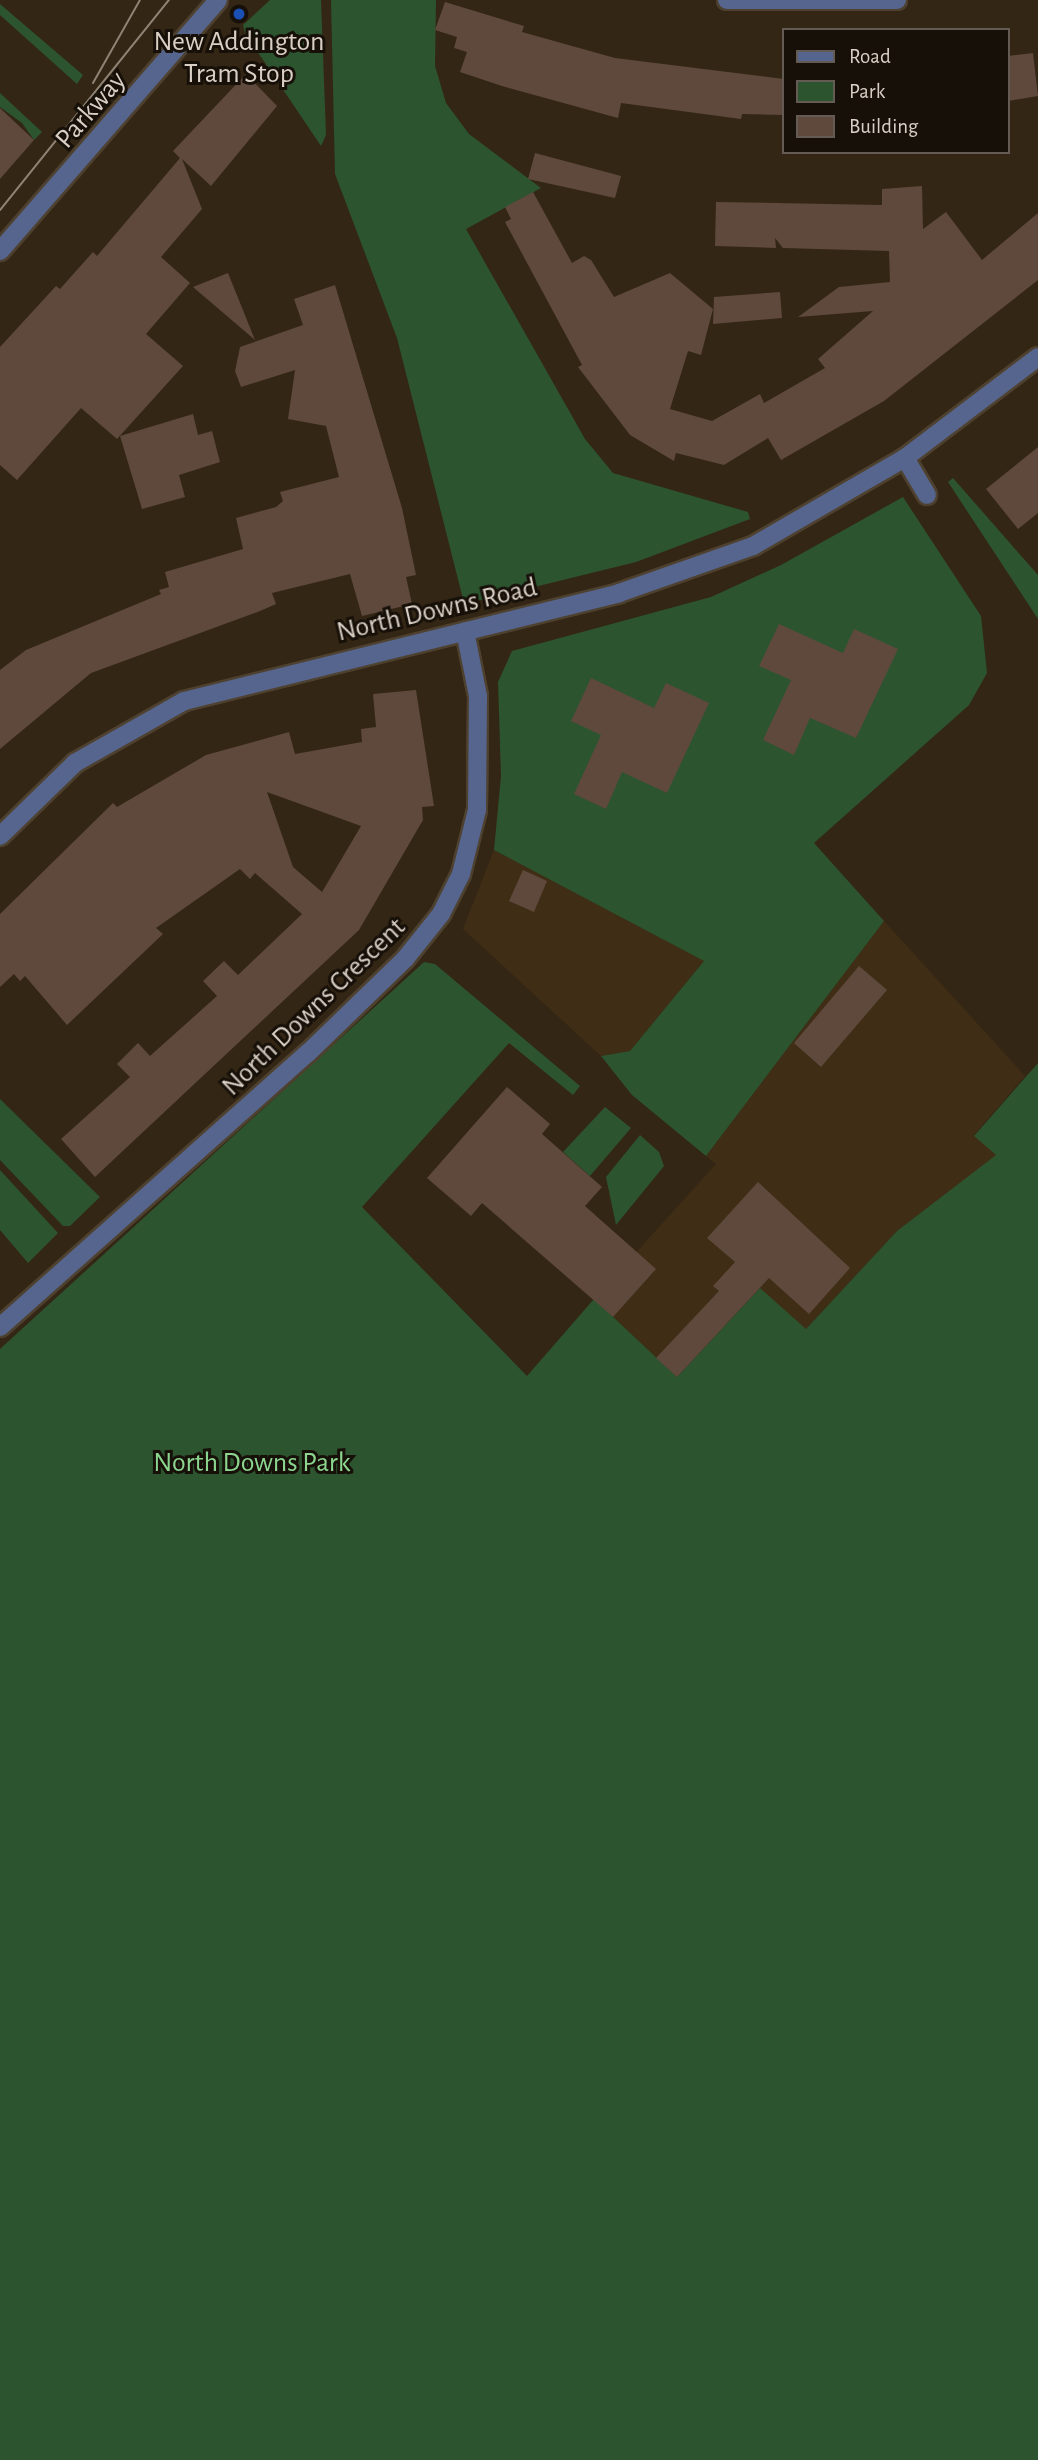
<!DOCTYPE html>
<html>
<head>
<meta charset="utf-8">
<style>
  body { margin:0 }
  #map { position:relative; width:1038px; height:2460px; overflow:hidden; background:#342614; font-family:"Alegreya Sans",sans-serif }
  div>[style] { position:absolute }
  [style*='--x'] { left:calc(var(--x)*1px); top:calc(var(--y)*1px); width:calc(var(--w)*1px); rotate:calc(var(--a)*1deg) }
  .built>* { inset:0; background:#402d16 }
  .green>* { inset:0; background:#2c542f }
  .building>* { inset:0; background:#5e493c }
  .roads { filter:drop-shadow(2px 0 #4e4130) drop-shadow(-2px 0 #4e4130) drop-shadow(0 2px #4e4130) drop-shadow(0 -2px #4e4130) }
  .minor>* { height:18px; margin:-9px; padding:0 9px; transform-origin:9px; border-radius:9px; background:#55658e }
  .tram>* { height:2px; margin:-1px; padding:0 1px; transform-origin:1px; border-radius:1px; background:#8f8376 }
  .dots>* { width:19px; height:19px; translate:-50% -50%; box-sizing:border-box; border:4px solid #161009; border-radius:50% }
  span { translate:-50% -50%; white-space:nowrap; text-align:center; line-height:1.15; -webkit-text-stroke:6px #161009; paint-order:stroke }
  .poi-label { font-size:28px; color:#d9cfc5 }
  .street-label { font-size:28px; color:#d9cfc5 }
  .park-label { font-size:28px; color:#8bd58f }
  .legend { position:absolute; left:782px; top:28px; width:228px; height:126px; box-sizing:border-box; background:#161009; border:2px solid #645c54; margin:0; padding:9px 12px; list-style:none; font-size:21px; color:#d9cfc5 }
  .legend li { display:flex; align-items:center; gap:14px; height:35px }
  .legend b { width:35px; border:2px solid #645c54 }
</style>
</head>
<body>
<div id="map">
  <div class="built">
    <i style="clip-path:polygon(494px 850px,704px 961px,630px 1051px,601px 1056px,463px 929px)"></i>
    <i style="clip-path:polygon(884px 921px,1025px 1076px,974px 1135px,997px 1155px,897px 1231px,805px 1330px,760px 1288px,677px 1377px,594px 1299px,716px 1164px,706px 1156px)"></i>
  </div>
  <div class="green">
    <i style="clip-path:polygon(270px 0,321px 0,326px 135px,321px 146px,245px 33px,243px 25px)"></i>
    <i style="clip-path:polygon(331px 0,436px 0,435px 66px,446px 103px,469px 134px,541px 188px,466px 229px,585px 439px,613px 473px,748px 512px,750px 519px,636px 562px,481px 600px,463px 599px,397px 338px,335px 174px)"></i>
    <i style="clip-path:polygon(0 4px,83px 75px,77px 84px,0 15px)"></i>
    <i style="clip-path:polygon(0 93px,42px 132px,34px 140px,22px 123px,0 107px)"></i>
    <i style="clip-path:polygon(953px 478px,1038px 575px,1038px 619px,948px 482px)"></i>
    <i style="clip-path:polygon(903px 497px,981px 616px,987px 673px,969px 705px,814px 843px,884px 921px,706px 1156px,632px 1095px,601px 1056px,630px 1051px,704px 961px,494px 850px,501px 776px,498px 682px,512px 651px,711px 597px,781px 565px)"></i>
    <i style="clip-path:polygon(424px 962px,435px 964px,580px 1086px,573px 1095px,509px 1043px,362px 1207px,527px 1376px,594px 1299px,677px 1377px,760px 1288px,806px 1329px,897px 1231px,996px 1155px,974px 1136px,1038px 1063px,1038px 2460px,0 2460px,0 1349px)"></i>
    <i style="clip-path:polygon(0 1099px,100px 1197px,70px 1226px,63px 1226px,0 1160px)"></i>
    <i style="clip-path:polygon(605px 1107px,631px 1128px,590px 1176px,563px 1152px)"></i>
    <i style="clip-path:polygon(640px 1135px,659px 1152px,664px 1166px,616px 1225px,606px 1177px)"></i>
    <i style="clip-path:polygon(0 1170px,58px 1233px,28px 1263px,0 1230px)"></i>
  </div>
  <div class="building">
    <i style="clip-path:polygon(445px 2px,524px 26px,522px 32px,615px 58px,784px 79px,784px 115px,742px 114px,741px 119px,621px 103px,618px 118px,502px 86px,460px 72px,467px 52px,454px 48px,457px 37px,435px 30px)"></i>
    <i style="clip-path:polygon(1033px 53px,1038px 96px,1008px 101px,1008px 56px)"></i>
    <i style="clip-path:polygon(246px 74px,277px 106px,211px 186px,182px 159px,202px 209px,161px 257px,190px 283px,146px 334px,183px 366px,117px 439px,81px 408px,17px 480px,0 465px,0 347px,56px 286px,60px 289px,93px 252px,97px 256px,180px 158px,173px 151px)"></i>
    <i style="clip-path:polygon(0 108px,34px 140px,0 179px)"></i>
    <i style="clip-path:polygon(535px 153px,621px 176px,615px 198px,528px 179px)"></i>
    <i style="clip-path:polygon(922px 186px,923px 229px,946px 212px,982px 260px,1038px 213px,1038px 280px,884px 401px,781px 460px,768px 438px,724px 465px,676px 453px,674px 461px,630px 435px,578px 367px,582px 365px,505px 222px,511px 219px,505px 207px,533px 192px,572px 263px,584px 256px,591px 260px,614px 297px,670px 273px,713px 309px,701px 355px,688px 351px,670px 409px,712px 421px,760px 394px,764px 403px,825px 368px,818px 359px,873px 311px,798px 317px,839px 287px,890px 282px,889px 251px,783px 248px,775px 238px,776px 248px,715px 246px,716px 202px,882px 205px,882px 189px)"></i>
    <i style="clip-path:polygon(228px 273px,255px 340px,193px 287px)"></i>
    <i style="clip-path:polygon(335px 285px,402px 508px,416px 575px,406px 577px,412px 604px,362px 616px,350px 574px,272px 593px,276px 604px,260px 611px,91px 673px,0 749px,0 670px,26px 650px,161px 594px,159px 590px,169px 587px,165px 572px,243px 549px,236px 518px,276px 507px,283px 501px,280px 492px,339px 477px,326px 426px,288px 419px,295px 370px,241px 387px,235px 371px,240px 347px,303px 325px,294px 299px)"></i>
    <i style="clip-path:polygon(780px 292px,782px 318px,713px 324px,714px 297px)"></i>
    <i style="clip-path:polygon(193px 414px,198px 435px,212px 431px,220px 462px,179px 475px,185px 497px,142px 509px,120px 436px)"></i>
    <i style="clip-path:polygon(1038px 447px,1038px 513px,1018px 529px,986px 489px)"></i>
    <i style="clip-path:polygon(779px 624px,843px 653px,854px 629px,898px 649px,856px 738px,810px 718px,794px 755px,763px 740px,791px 680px,759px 666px)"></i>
    <i style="clip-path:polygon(591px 678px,654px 708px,666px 683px,709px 703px,667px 793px,622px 772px,606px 809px,574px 794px,601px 735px,571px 721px)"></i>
    <i style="clip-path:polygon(evenodd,416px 690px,434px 806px,422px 807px,423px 820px,359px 930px,95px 1177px,61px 1139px,130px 1077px,117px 1064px,138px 1043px,150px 1056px,217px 996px,203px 981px,224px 961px,238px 975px,302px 914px,255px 873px,250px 879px,240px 869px,156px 928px,163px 934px,67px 1025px,25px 976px,20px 981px,14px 974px,0 987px,0 914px,113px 803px,117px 807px,206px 755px,289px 732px,295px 754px,362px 742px,361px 729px,376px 727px,373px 694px,416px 690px,267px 792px,361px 826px,322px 892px,293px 867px,267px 792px)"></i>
    <i style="clip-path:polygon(523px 870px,547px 881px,534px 912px,509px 901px)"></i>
    <i style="clip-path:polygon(859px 966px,887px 990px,821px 1067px,794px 1043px)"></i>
    <i style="clip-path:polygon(507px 1087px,550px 1124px,542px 1134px,602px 1187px,585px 1206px,656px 1269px,613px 1317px,482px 1203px,471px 1216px,427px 1178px)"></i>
    <i style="clip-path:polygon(758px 1182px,850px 1268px,809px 1314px,769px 1278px,677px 1377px,656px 1358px,719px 1291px,713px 1286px,735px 1262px,707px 1238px)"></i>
  </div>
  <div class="roads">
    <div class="minor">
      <i style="--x:727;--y:0;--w:170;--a:0"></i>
      <i style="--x:0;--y:251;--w:332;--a:-49"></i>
      <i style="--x:905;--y:458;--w:43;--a:59.3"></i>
      <i style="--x:0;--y:836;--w:105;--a:-44.2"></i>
      <i style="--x:75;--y:763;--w:125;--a:-29.6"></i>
      <i style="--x:184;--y:701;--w:448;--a:-13.9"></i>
      <i style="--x:619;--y:593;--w:142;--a:-19.3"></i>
      <i style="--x:753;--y:546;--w:176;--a:-30.1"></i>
      <i style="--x:905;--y:458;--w:167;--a:-37.2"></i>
      <i style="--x:0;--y:1327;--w:412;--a:-41.7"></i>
      <i style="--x:308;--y:1053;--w:135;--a:-44.1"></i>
      <i style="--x:405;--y:959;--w:58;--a:-51.3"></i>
      <i style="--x:441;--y:914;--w:45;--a:-63.4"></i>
      <i style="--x:461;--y:874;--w:66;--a:-76"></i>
      <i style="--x:477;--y:810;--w:114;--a:-89.5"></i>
      <i style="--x:478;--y:696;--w:66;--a:-101.3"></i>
    </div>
  </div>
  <div class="tram">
    <i style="--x:93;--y:83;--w:95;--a:-60.5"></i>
    <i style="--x:0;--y:210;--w:270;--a:-51.2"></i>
  </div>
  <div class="dots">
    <i style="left:239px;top:14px;background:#1a4fb4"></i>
  </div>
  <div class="poi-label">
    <span style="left:239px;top:58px">New Addington<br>Tram Stop</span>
  </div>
  <div class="street-label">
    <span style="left:91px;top:110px;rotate:-49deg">Parkway</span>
    <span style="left:437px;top:610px;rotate:-13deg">North Downs Road</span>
    <span style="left:314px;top:1007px;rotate:-44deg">North Downs Crescent</span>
  </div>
  <div class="park-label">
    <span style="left:252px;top:1463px">North Downs Park</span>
  </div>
  <ul class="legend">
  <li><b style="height:9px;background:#55658e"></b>Road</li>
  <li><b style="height:19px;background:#2c542f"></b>Park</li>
  <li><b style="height:19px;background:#5e493c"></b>Building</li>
  </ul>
</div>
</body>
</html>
